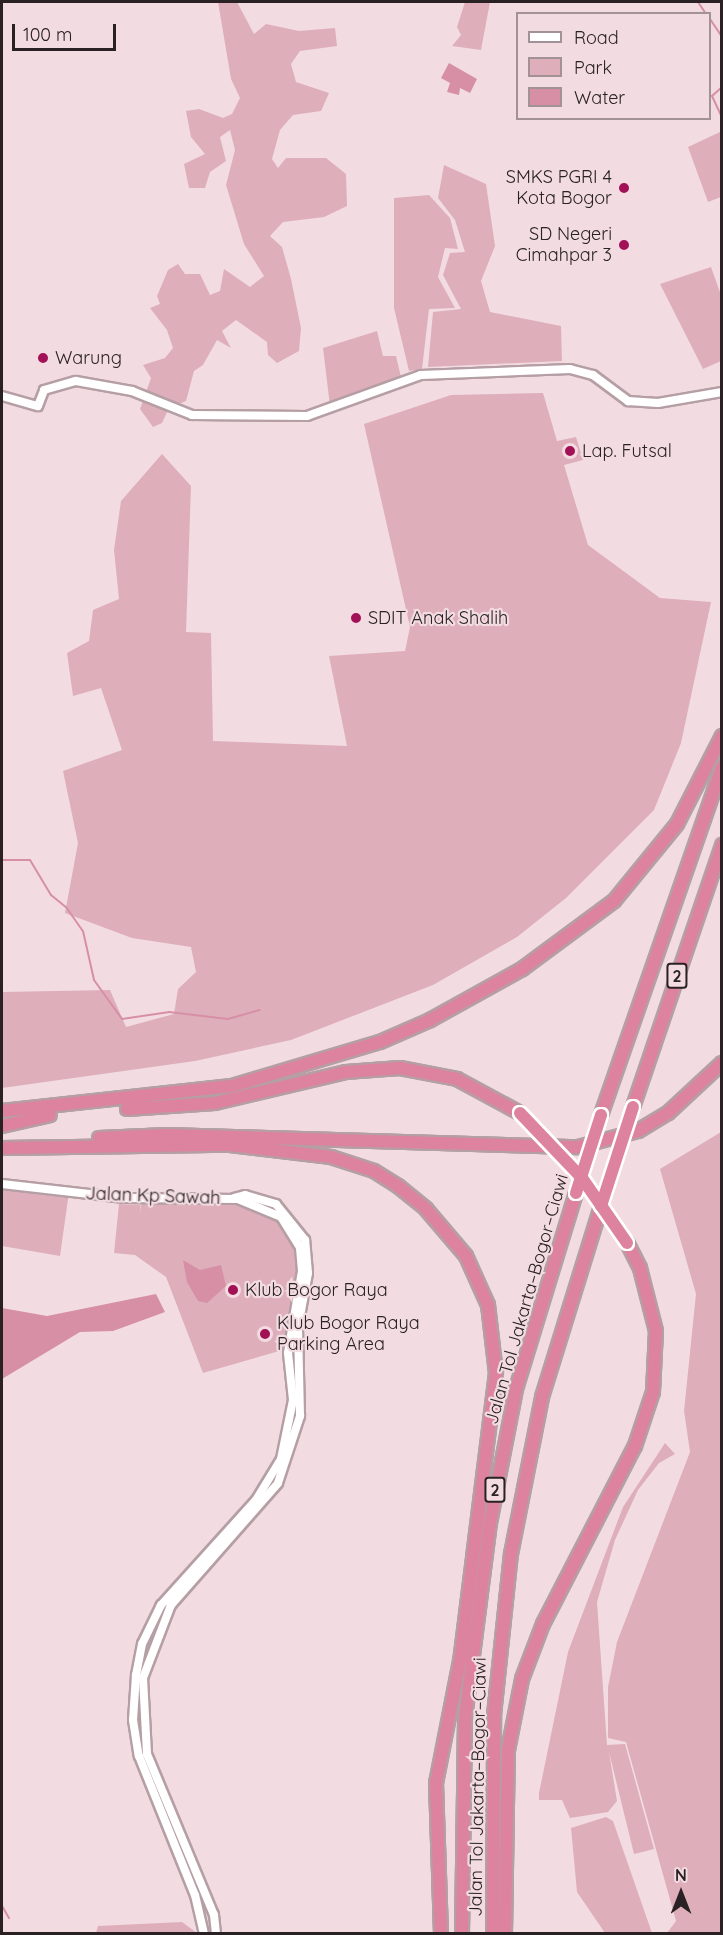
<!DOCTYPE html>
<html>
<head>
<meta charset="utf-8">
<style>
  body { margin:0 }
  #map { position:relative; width:723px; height:1935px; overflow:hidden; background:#f2dce2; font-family:Quicksand,sans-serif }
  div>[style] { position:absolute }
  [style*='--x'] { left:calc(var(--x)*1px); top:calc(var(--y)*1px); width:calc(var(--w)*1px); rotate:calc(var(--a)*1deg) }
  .green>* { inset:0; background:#deaebb }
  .water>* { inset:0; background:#d78fa5 }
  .stream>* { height:2px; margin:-1px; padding:0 1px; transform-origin:1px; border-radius:1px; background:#d78fa5 }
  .roads { filter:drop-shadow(2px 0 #b59fa5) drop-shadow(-2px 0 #b59fa5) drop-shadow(0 2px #b59fa5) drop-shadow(0 -2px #b59fa5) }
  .minor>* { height:8px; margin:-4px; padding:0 4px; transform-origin:4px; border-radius:4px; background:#fff }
  .highway>* { height:12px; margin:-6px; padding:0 6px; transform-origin:6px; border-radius:6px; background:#dd83a0 }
  .bridges { filter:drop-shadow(2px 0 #fff) drop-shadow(-2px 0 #fff) drop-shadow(0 2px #fff) drop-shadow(0 -2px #fff) }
  .highway-bridge>* { height:12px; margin:-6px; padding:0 6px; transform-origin:6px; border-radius:6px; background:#dd83a0 }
  .dots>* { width:16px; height:16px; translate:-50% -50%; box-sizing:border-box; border:3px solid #f2dce2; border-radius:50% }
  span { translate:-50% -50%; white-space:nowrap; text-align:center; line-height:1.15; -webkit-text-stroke:4.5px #f2dce2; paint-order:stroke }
  .shield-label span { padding:2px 4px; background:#f2dce2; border:2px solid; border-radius:4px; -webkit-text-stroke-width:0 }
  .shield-label { font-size:16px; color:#292123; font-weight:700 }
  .poi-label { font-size:18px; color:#292123 }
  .right { translate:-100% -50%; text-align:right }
  .left { translate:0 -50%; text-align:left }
  .street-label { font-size:18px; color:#292123 }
  .frame { position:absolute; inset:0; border:3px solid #292123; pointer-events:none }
  .legend { position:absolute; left:516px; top:12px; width:195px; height:108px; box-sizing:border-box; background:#f2dce2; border:2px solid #a29196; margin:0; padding:8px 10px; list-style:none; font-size:18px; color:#292123 }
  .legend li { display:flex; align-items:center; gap:12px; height:30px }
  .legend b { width:30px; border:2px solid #a29196 }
  .north { position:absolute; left:651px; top:1863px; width:60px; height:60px; -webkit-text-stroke:4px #f2dce2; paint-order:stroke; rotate:0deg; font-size:16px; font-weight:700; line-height:24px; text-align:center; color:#292123 }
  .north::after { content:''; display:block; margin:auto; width:21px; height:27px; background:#292123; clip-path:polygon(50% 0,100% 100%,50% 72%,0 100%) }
  .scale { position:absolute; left:12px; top:24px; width:104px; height:27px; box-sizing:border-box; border:3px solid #292123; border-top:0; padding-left:8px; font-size:18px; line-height:21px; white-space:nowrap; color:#292123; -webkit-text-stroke:4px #f2dce2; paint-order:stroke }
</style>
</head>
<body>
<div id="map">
  <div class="green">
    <i style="clip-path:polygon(218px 2px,237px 2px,254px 34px,266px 24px,299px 31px,335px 28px,337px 46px,300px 51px,291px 64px,296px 82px,329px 93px,321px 111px,293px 115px,280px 130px,272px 159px,278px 168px,286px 158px,326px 158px,346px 174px,347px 206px,324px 217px,283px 222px,270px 236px,282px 247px,291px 279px,301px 328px,299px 351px,277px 363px,268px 355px,267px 342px,236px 320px,222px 331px,231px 348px,217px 340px,203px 365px,194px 371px,186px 401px,169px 408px,162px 423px,153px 427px,140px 409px,151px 378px,143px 365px,165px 358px,173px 348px,167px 330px,150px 308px,160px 304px,157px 296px,168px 270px,178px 264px,185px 274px,200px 274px,210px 295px,220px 291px,224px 269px,250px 287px,264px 276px,244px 244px,226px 185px,235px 150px,230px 130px,220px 137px,226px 161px,210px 172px,205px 188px,189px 188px,184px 164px,205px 154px,191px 137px,186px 111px,199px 109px,223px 118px,232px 114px,240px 98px,231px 79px)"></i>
    <i style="clip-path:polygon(465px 2px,490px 2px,481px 50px,452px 46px,461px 35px,457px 27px)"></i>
    <i style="clip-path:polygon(720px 132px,721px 197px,708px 202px,688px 147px)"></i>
    <i style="clip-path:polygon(444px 165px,486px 184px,495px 246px,481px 281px,490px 312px,561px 326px,562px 361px,428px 367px,433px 312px,461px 309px,443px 275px,450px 253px,465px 252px,455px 220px,438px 198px)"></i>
    <i style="clip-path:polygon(429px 195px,450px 218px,458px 249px,445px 248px,438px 277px,455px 308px,429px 309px,422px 369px,409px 371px,394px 308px,394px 198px)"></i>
    <i style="clip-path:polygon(711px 267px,721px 295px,721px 361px,703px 369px,660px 284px)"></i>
    <i style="clip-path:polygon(377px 331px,383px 356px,396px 356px,401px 377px,330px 406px,323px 348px)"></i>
    <i style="clip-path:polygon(543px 393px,557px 441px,576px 437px,583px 460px,564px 465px,588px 545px,660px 598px,711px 602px,681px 743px,654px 810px,566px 898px,517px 937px,433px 985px,291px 1040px,195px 1061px,2px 1088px,2px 992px,110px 990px,126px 1027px,174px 1014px,178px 989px,196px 972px,191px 947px,132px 938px,65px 913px,78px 843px,63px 771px,122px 750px,101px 688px,73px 696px,67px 653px,89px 641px,93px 610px,119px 599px,114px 550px,121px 501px,162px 454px,191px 486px,186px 632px,211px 633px,213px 741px,347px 746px,329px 656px,405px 651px,410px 627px,364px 424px,451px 395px)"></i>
    <i style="clip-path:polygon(721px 1132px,721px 1933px,667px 1933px,676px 1921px,626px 1742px,608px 1738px,608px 1687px,617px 1642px,690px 1452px,684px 1411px,696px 1294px,660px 1169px)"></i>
    <i style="clip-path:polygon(2px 1184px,69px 1192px,60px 1256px,2px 1246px)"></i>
    <i style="clip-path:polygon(141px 1202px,252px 1205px,287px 1229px,301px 1272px,286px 1349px,203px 1373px,166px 1277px,135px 1255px,114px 1253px,119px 1204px,140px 1205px,140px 1213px)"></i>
    <i style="clip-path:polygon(665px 1443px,675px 1454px,659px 1463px,638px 1490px,615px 1540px,597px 1602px,607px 1745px,625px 1744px,654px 1849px,634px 1854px,609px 1752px,617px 1801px,608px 1812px,570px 1818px,562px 1800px,539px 1800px,539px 1793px,568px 1652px,623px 1507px)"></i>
    <i style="clip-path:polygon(606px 1817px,613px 1821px,652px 1933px,605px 1933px,577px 1892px,571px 1828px)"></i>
    <i style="clip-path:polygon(182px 1922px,197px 1933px,96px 1933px,98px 1926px)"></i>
  </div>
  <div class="water">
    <i style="clip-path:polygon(449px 63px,477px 79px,470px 93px,460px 88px,459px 95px,447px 92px,450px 83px,441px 78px)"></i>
    <i style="clip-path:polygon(183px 1260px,200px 1270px,221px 1265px,226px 1286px,207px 1303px,198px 1301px,187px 1282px)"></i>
    <i style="clip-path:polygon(156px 1294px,165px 1312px,113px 1331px,80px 1332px,2px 1379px,2px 1308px,47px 1316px)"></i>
  </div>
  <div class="stream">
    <i style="--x:698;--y:2;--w:14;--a:56"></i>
    <i style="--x:710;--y:19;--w:22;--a:56"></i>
    <i style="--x:722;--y:87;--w:13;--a:138"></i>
    <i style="--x:712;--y:96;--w:23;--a:65"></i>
    <i style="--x:2;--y:323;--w:1;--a:90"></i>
    <i style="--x:2;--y:860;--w:28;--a:0"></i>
    <i style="--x:30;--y:860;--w:41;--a:59"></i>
    <i style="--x:51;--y:895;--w:19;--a:39"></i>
    <i style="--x:66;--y:907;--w:29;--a:55"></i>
    <i style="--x:83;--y:931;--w:50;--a:77.3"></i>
    <i style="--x:94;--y:980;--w:48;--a:54.3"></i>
    <i style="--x:122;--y:1019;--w:48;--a:-8.5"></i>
    <i style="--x:169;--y:1012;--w:59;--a:6.8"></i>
    <i style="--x:228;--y:1019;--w:33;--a:-16"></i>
    <i style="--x:2;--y:1786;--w:25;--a:90"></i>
    <i style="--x:2;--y:1906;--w:14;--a:60"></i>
  </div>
  <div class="roads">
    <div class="minor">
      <i style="--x:2;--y:396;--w:37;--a:16"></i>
      <i style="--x:38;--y:406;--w:17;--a:-69"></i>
      <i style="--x:44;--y:390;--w:33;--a:-16"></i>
      <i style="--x:76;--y:381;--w:57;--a:10.1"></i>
      <i style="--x:132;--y:391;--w:65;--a:21.8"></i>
      <i style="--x:192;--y:415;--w:115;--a:0.5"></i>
      <i style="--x:307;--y:416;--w:121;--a:-19.8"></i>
      <i style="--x:421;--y:375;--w:149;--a:-2.3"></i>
      <i style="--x:570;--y:369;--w:24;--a:15"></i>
      <i style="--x:593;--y:375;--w:44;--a:36.6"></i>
      <i style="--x:628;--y:401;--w:30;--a:4"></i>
      <i style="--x:658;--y:403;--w:65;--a:-9.8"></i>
      <i style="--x:2;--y:1184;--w:123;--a:6.5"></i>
      <i style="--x:124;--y:1198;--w:114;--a:0.5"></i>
      <i style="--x:238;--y:1199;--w:47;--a:22.7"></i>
      <i style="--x:281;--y:1217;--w:36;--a:58"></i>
      <i style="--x:300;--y:1248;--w:23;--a:85"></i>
      <i style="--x:302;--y:1271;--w:83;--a:99.7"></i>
      <i style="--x:288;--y:1353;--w:47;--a:83.9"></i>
      <i style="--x:293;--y:1400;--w:60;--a:101.5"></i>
      <i style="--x:281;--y:1459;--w:48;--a:121.4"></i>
      <i style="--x:256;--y:1500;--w:142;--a:132.1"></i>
      <i style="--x:161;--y:1605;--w:43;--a:116"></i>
      <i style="--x:142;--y:1644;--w:32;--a:101"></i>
      <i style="--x:136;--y:1675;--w:45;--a:93.8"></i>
      <i style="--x:133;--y:1720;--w:36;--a:81"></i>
      <i style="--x:139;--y:1756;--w:150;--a:68.1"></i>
      <i style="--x:195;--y:1895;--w:40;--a:77"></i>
      <i style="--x:216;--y:1934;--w:19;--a:-96"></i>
      <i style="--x:214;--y:1915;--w:174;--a:-112.6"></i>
      <i style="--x:147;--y:1754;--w:76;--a:-93"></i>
      <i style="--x:143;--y:1678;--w:78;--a:-69"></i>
      <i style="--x:171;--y:1605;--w:162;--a:-48.7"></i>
      <i style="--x:278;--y:1483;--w:71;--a:-71.8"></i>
      <i style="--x:300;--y:1416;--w:89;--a:-91.3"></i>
      <i style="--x:298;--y:1327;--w:55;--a:-79.5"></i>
      <i style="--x:308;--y:1273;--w:33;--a:-95"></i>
      <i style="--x:305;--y:1240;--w:46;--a:-128.9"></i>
      <i style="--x:276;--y:1204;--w:32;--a:-164"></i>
      <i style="--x:245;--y:1195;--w:11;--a:165"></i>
    </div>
    <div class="highway">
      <i style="--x:633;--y:1107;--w:277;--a:-71.2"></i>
      <i style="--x:127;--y:1109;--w:88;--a:-3.9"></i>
      <i style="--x:215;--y:1103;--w:135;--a:-13.3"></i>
      <i style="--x:346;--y:1072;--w:54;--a:-4.2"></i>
      <i style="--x:400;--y:1068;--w:58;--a:10.9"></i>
      <i style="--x:457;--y:1079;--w:72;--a:28.4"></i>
      <i style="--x:2;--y:1111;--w:231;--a:-6.2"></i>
      <i style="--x:232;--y:1086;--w:154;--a:-16.6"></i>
      <i style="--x:380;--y:1042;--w:55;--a:-23.7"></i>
      <i style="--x:430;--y:1020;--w:105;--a:-29"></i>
      <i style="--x:522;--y:969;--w:114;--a:-36.5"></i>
      <i style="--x:614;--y:901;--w:99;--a:-50.7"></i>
      <i style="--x:677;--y:824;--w:99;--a:-62.9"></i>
      <i style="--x:601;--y:1115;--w:368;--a:-70.8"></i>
      <i style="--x:2;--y:1126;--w:49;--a:-12.9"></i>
      <i style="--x:99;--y:1138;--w:68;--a:-2.5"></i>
      <i style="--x:167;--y:1135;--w:411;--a:1.7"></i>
      <i style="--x:578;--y:1147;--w:62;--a:-14.9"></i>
      <i style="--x:638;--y:1131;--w:35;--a:-31"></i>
      <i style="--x:668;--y:1113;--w:74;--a:-42.8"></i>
      <i style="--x:2;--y:1148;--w:228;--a:-0.8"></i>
      <i style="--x:230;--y:1145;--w:102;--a:6.8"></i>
      <i style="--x:331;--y:1157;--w:45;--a:18"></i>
      <i style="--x:374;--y:1171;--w:28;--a:32"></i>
      <i style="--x:398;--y:1186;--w:36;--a:39"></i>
      <i style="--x:426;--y:1209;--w:62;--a:49.6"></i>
      <i style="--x:466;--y:1256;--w:54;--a:65.8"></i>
      <i style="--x:488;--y:1305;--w:68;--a:83.3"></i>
      <i style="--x:496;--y:1373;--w:290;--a:97.1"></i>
      <i style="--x:460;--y:1661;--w:124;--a:101.1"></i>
      <i style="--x:436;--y:1783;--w:151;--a:88.1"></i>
      <i style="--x:462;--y:1934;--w:216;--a:-89.2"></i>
      <i style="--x:465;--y:1718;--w:197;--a:-82.7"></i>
      <i style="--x:490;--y:1523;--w:136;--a:-79"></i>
      <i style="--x:516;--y:1389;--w:205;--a:-73"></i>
      <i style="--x:493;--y:1934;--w:219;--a:-89.7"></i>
      <i style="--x:494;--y:1715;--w:162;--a:-84"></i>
      <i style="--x:511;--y:1554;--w:160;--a:-78.8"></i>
      <i style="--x:542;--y:1397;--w:200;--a:-72.8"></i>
      <i style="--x:505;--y:1934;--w:184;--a:-89.1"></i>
      <i style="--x:508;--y:1750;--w:72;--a:-78.8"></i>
      <i style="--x:522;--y:1679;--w:59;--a:-69.1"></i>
      <i style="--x:543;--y:1624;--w:200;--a:-62.7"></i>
      <i style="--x:635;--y:1446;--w:57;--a:-71.6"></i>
      <i style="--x:653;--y:1392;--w:61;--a:-87.2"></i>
      <i style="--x:656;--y:1331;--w:65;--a:-104.3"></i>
      <i style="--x:640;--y:1268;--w:28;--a:-117"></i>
    </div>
  </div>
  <div class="bridges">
    <div class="highway-bridge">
      <i style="--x:520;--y:1113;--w:90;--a:46.4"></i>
      <i style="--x:582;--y:1178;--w:79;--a:55.3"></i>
      <i style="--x:576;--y:1193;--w:82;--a:-72.2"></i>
      <i style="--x:601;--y:1206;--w:104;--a:-72.1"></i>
    </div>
  </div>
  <div class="dots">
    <i style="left:624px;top:188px;background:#a21156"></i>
    <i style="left:624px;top:245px;background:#a21156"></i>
    <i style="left:43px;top:358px;background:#a21156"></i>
    <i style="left:570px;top:451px;background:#a21156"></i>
    <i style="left:356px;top:618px;background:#a21156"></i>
    <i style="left:233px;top:1290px;background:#a21156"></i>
    <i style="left:265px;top:1334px;background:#a21156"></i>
  </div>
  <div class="shield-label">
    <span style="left:677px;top:976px">2</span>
    <span style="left:495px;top:1490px">2</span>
  </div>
  <div class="poi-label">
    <span class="right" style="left:612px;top:188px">SMKS PGRI 4<br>Kota Bogor</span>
    <span class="right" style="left:612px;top:245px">SD Negeri<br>Cimahpar 3</span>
    <span class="left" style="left:55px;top:358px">Warung</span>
    <span class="left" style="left:582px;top:451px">Lap. Futsal</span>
    <span class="left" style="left:368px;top:618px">SDIT Anak Shalih</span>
    <span class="left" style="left:245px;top:1290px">Klub Bogor Raya</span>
    <span class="left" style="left:277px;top:1334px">Klub Bogor Raya<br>Parking Area</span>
  </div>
  <div class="street-label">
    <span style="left:153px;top:1196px;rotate:2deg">Jalan Kp Sawah</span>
    <span style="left:527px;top:1299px;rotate:-74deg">Jalan Tol Jakarta–Bogor–Ciawi</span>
    <span style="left:478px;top:1787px;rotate:-89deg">Jalan Tol Jakarta–Bogor–Ciawi</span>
  </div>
  <div class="frame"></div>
  <ul class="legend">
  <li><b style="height:8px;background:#fff"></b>Road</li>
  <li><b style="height:16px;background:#deaebb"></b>Park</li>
  <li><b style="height:16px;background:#d78fa5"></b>Water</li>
  </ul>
  <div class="north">N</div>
  <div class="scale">100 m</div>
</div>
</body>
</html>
